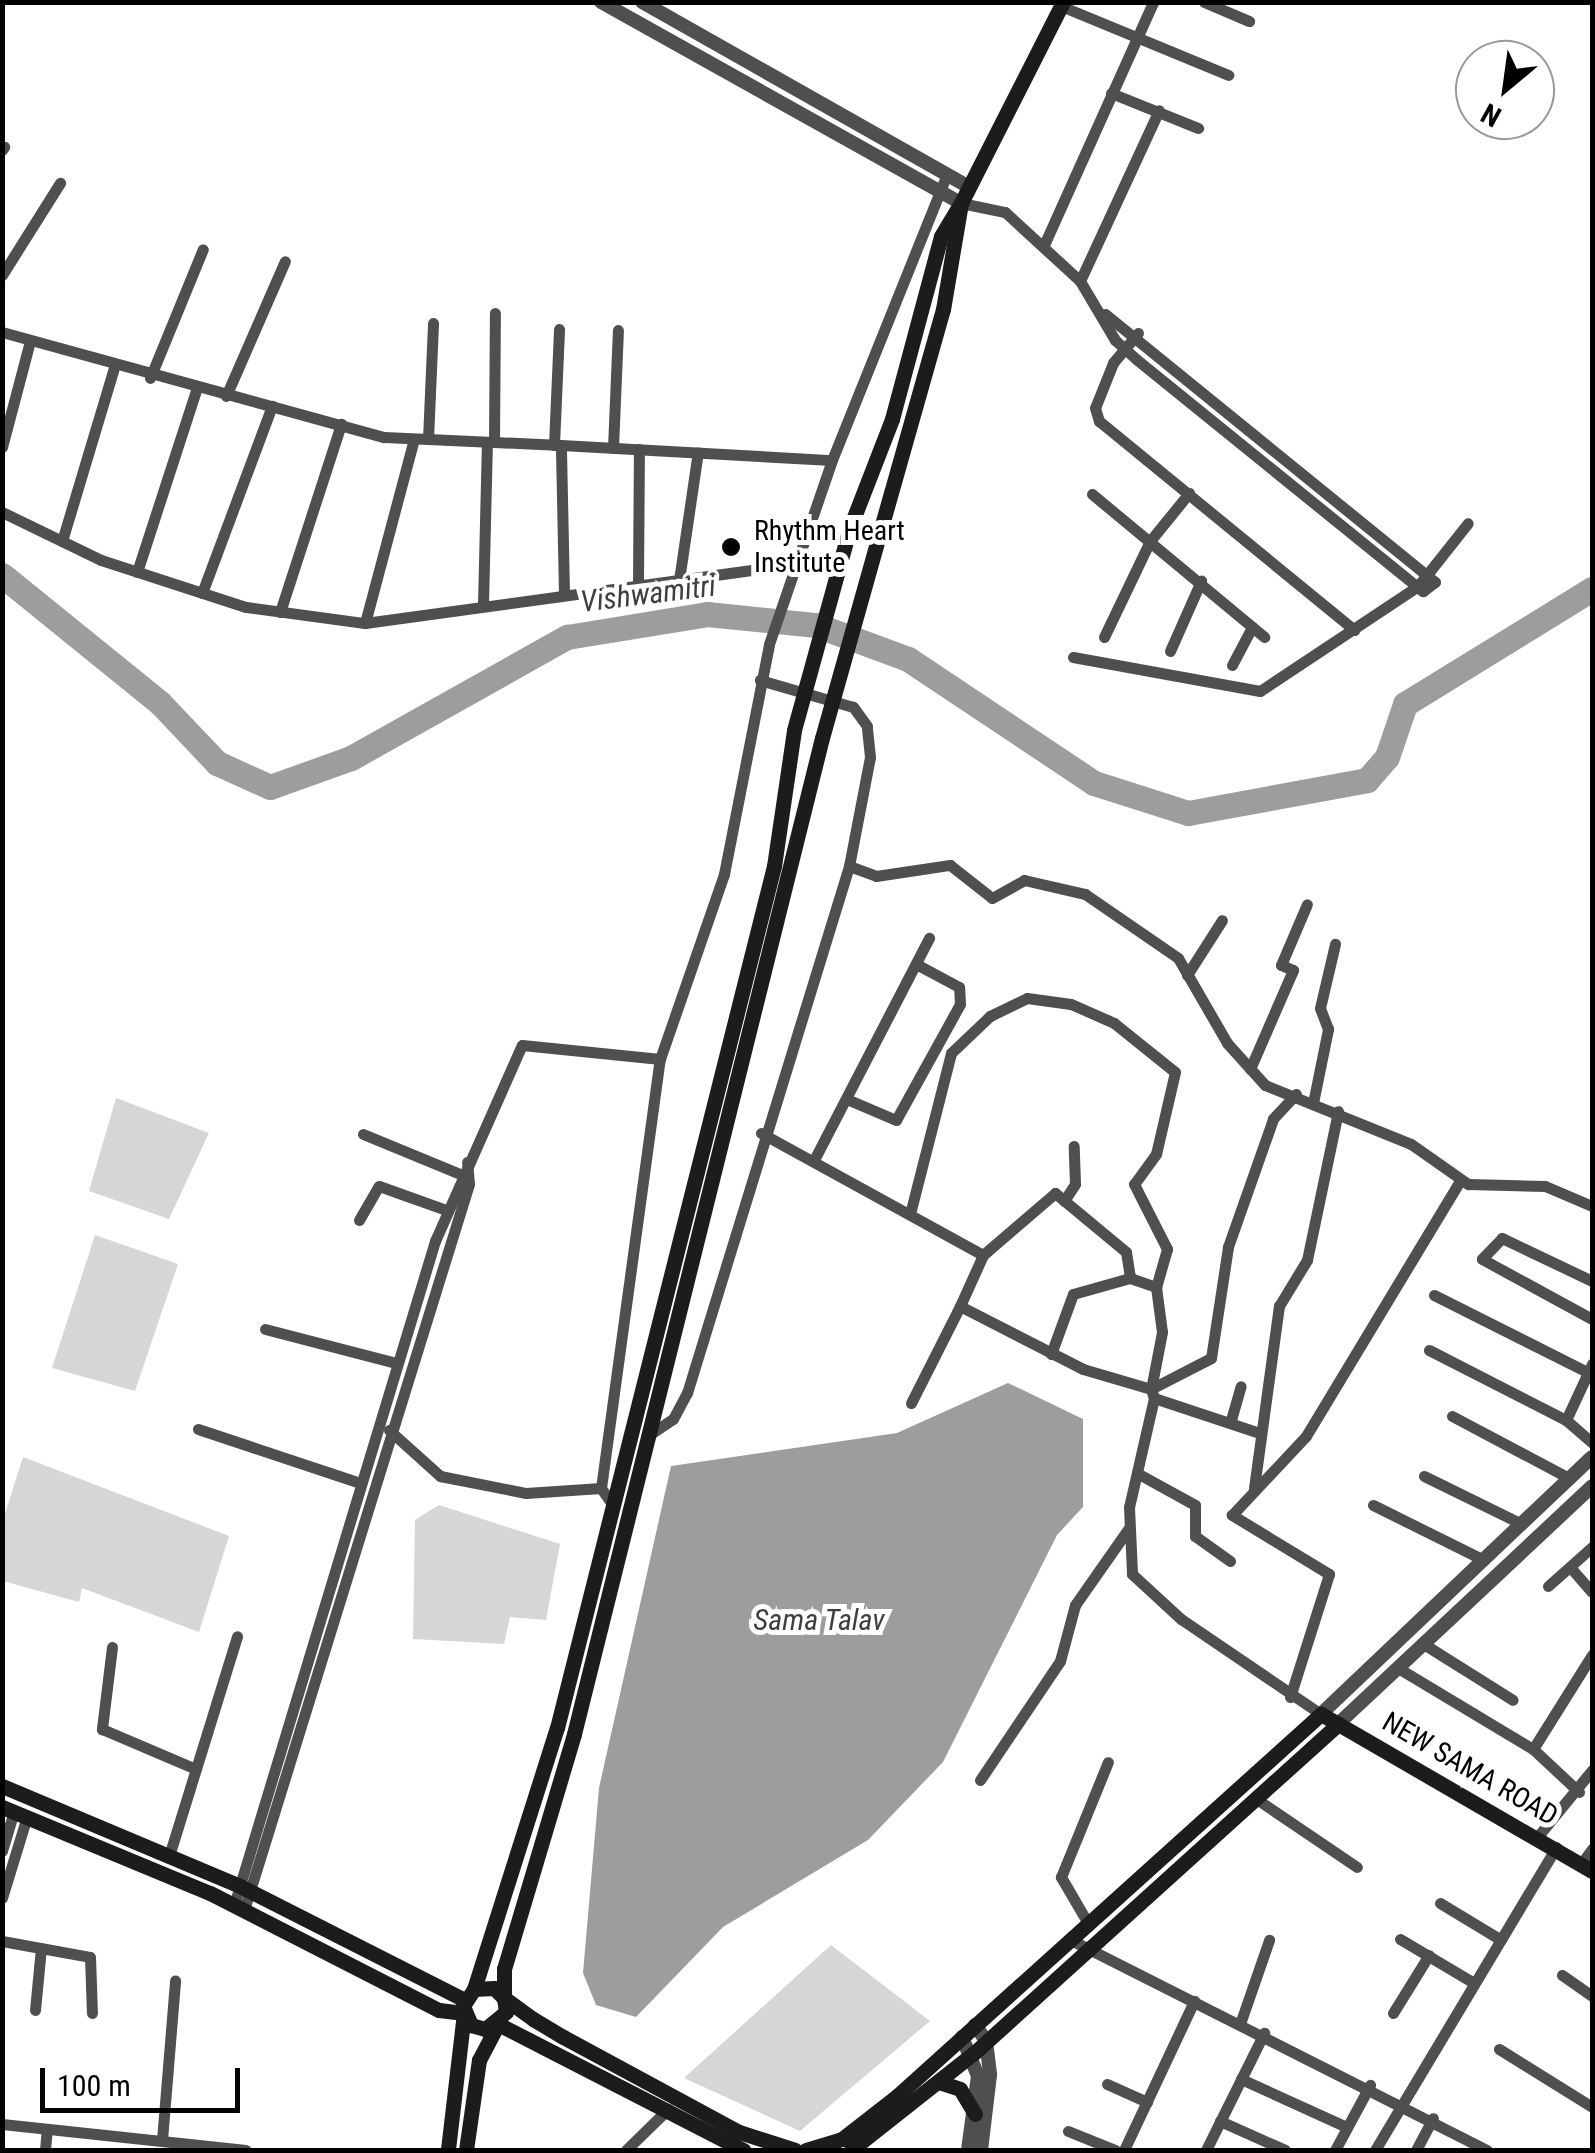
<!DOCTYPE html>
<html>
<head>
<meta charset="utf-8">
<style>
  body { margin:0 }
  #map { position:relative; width:1595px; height:2153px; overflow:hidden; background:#fff; font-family:"Roboto Condensed",sans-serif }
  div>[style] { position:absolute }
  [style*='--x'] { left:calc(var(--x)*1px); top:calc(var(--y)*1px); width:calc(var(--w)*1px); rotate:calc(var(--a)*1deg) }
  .green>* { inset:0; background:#d6d6d6 }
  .water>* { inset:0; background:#9d9d9d }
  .river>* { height:25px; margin:-12.5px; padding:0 12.5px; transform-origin:12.5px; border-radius:12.5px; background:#9d9d9d }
  .minor>* { height:11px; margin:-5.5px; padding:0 5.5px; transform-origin:5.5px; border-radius:5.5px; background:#4f4f4f }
  .tertiary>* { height:14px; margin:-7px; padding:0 7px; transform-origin:7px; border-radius:7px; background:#4f4f4f }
  .secondary>* { height:15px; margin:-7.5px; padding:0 7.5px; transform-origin:7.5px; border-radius:7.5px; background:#1c1c1c }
  .secondary-bridge>* { height:15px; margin:-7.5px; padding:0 7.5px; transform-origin:7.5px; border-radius:7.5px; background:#1c1c1c }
  .dots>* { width:28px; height:28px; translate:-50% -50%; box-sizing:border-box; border:5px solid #fff; border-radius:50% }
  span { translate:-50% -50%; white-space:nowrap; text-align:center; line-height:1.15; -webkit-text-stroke:10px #fff; paint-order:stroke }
  .poi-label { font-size:28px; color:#000 }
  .left { translate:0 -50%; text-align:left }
  .street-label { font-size:28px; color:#000 }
  .water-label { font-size:30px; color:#3e3e3e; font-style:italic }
  .frame { position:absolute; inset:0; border:5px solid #000; pointer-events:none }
  .north { position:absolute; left:1455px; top:40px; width:100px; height:100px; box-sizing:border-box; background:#fff; border:2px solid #999; border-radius:50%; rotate:209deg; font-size:28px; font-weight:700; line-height:40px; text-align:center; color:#000 }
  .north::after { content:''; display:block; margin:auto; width:35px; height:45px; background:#000; clip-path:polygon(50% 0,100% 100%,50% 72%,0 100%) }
  .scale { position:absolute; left:40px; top:2068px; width:200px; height:45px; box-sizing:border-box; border:5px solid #000; border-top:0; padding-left:12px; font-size:30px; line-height:35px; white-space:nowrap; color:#000; -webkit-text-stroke:8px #fff; paint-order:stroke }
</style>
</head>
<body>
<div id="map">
  <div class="green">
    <i style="clip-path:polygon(116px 1098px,209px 1133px,169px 1219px,89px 1191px)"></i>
    <i style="clip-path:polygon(95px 1235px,178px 1264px,135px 1391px,52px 1368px)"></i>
    <i style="clip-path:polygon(23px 1457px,229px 1536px,199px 1632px,82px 1588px,79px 1602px,3px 1581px,3px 1520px)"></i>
    <i style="clip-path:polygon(439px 1505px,560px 1544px,546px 1620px,510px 1617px,504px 1644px,413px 1639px,415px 1520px)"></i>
    <i style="clip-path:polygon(831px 1945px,930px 2021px,800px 2131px,684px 2078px)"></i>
  </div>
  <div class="water">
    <i style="clip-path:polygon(1008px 1383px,1083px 1419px,1083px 1507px,1057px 1535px,943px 1762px,868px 1840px,723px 1927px,636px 2017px,596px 2005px,583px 1973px,599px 1788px,671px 1466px,897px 1433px)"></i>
  </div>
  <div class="river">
    <i style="--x:2;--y:575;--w:203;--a:39"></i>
    <i style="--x:160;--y:703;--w:83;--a:46.5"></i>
    <i style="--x:217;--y:763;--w:58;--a:24.4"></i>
    <i style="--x:270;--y:787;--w:86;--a:-19.7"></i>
    <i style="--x:351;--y:758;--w:248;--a:-29.3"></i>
    <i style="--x:567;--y:637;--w:142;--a:-9.3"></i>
    <i style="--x:707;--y:614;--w:110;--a:5.8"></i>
    <i style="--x:816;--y:625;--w:98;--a:20.3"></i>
    <i style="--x:908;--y:659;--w:224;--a:33.7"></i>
    <i style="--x:1094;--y:783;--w:99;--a:17.7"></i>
    <i style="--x:1188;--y:813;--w:182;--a:-10.4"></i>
    <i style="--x:1367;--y:780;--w:30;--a:-49"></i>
    <i style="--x:1387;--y:757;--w:56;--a:-71.2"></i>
    <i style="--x:1405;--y:704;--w:220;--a:-31.6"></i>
  </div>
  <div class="minor">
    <i style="--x:1204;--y:2;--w:49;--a:22.9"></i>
    <i style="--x:1061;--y:6;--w:181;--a:22.4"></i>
    <i style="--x:1111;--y:93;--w:94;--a:21.9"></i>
    <i style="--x:2;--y:150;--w:4;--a:-56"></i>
    <i style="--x:961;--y:203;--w:45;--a:11.6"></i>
    <i style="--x:1005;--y:212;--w:102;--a:42.6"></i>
    <i style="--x:1080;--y:281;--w:69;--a:59.3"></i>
    <i style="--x:1115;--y:340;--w:28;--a:42"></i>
    <i style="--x:1136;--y:359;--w:369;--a:39"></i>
    <i style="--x:1423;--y:591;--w:15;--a:-37"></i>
    <i style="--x:1435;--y:582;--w:425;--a:-140.9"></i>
    <i style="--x:1044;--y:245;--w:266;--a:-65.8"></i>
    <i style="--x:2;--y:275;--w:109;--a:-57.8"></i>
    <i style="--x:1080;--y:281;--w:188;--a:-65.2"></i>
    <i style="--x:2;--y:332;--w:396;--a:15.4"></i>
    <i style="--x:384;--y:437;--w:177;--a:2.6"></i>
    <i style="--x:1138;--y:333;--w:39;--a:130"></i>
    <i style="--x:1113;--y:363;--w:48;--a:111.8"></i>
    <i style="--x:1095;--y:408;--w:14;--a:73"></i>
    <i style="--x:1099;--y:421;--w:330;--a:39.3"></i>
    <i style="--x:150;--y:378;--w:139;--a:-67.7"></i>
    <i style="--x:226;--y:396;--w:147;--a:-66.4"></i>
    <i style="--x:428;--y:439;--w:116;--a:-87.5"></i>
    <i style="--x:494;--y:442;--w:129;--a:-89.6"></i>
    <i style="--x:554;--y:445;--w:116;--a:-87.5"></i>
    <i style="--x:2;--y:447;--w:106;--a:-75.2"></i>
    <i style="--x:613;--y:448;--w:118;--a:-87.6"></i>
    <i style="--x:1092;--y:494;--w:224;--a:39.7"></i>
    <i style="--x:2;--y:512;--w:110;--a:25.9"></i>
    <i style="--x:101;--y:560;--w:152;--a:18"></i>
    <i style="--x:246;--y:607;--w:120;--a:7.7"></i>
    <i style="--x:365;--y:623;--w:435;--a:-7.8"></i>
    <i style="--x:62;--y:541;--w:181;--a:-73.3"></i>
    <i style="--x:137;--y:572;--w:191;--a:-72"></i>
    <i style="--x:679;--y:580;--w:129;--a:-81.6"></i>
    <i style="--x:638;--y:583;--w:134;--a:-89.6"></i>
    <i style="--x:202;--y:593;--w:200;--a:-69.5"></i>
    <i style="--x:564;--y:593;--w:148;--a:-91.2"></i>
    <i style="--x:561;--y:445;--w:271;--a:3.2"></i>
    <i style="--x:483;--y:604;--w:162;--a:-88.6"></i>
    <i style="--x:280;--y:612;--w:198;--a:-72"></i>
    <i style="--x:365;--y:623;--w:190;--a:-75.1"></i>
    <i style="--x:1104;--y:637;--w:106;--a:-64.4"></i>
    <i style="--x:1150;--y:541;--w:62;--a:-50.9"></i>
    <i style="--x:1170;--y:651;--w:77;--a:-66.1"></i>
    <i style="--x:1073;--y:657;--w:190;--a:10.3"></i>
    <i style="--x:1260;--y:691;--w:190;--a:-33.6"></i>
    <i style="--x:1418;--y:586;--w:80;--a:-51.6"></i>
    <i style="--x:1232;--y:665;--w:43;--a:-62.2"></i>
    <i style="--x:849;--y:866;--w:29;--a:20"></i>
    <i style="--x:876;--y:876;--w:75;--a:-8.5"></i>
    <i style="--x:950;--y:865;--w:53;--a:38.2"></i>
    <i style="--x:992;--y:898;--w:37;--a:-29"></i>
    <i style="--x:1024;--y:880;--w:63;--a:12.9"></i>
    <i style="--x:1085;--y:894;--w:113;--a:34.5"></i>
    <i style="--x:1178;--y:958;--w:98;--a:60"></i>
    <i style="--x:1227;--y:1043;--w:57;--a:47.9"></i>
    <i style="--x:1265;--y:1085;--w:157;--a:22"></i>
    <i style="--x:1411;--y:1144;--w:70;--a:35.1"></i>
    <i style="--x:1468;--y:1184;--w:77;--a:1.5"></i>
    <i style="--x:1545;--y:1186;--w:51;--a:23.1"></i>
    <i style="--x:1187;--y:975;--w:65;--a:-57.5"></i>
    <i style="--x:1250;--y:1069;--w:108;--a:-66.5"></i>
    <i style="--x:1293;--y:970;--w:13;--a:-157"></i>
    <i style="--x:1281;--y:965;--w:66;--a:-66.9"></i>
    <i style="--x:1296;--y:1094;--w:34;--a:133"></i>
    <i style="--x:1273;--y:1119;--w:136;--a:109.4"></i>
    <i style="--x:1228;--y:1247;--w:112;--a:98.7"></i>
    <i style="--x:1211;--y:1358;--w:68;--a:152.7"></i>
    <i style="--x:1151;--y:1389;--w:71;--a:-163.6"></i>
    <i style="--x:1083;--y:1369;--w:138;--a:-152.9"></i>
    <i style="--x:960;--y:1306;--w:56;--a:-65.7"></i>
    <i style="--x:983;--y:1255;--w:95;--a:-40.7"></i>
    <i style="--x:1055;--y:1193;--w:92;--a:39.7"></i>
    <i style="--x:1126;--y:1252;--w:26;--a:81"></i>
    <i style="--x:1130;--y:1278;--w:28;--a:19"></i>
    <i style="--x:1156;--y:1287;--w:45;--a:82.4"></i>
    <i style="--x:1162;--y:1332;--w:58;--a:100.9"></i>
    <i style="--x:1151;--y:1389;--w:9;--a:72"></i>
    <i style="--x:1154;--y:1398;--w:112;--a:102.9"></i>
    <i style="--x:1129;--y:1507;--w:67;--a:87.4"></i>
    <i style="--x:1132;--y:1574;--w:67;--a:42.6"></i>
    <i style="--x:1181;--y:1619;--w:169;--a:34.2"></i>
    <i style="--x:849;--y:1100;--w:51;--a:23.1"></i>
    <i style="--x:896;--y:1120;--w:132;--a:-61.1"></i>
    <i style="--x:960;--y:1004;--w:17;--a:-93"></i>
    <i style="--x:959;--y:987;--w:49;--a:-151.9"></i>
    <i style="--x:1313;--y:1103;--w:76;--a:-78.5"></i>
    <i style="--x:1328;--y:1029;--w:22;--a:-111"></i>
    <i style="--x:1320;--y:1008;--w:66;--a:-76.8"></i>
    <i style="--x:761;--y:1133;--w:253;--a:28.8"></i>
    <i style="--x:363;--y:1134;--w:105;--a:22.4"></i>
    <i style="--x:815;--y:1158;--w:248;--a:-62.6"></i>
    <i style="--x:1064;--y:1201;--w:20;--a:-57"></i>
    <i style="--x:1075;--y:1184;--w:38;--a:-92"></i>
    <i style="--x:911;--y:1210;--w:162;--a:-75.7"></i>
    <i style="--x:951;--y:1053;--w:54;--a:-43.5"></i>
    <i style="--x:990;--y:1016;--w:41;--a:-25.9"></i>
    <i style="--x:1027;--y:998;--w:44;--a:7.8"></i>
    <i style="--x:1071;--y:1004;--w:47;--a:23.8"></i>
    <i style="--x:1114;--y:1023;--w:78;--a:38.8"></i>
    <i style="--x:1175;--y:1072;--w:84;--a:103"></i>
    <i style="--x:1156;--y:1154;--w:37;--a:126"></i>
    <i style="--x:1134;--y:1184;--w:73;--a:63.1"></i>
    <i style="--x:1167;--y:1249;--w:40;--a:106"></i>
    <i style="--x:359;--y:1220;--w:39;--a:-60"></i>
    <i style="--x:379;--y:1186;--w:71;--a:19.7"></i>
    <i style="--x:1592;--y:1281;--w:100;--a:-154.5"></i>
    <i style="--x:1502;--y:1238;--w:29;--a:134"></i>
    <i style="--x:1482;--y:1259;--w:125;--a:28.6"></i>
    <i style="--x:1434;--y:1295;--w:174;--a:26.7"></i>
    <i style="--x:265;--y:1329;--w:135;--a:14.5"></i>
    <i style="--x:1429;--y:1350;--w:154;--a:27.1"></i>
    <i style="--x:1566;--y:1420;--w:35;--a:41"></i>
    <i style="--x:1051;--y:1354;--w:64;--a:-69.9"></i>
    <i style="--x:1073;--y:1294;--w:59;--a:-15.7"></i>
    <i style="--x:1154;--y:1398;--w:112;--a:18.3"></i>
    <i style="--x:911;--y:1403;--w:109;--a:-63.2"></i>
    <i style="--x:1452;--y:1416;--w:132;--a:27.9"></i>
    <i style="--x:1231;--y:1420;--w:35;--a:-74"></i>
    <i style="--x:1566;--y:1420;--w:62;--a:-65.1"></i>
    <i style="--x:198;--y:1429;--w:171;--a:18.4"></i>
    <i style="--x:389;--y:1430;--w:69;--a:42"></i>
    <i style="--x:440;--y:1476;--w:88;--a:11.2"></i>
    <i style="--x:526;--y:1493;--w:75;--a:-3.8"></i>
    <i style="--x:646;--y:1437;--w:32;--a:-34"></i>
    <i style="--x:673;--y:1419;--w:30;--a:-62"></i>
    <i style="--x:687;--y:1393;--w:551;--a:-72.91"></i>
    <i style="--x:849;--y:866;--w:111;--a:-79.1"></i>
    <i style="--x:870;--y:757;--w:31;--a:-96"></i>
    <i style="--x:867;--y:726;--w:24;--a:-126"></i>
    <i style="--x:853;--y:707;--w:97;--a:-163.8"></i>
    <i style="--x:1137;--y:1473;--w:66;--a:28.9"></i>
    <i style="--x:1195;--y:1505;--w:31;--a:90"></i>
    <i style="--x:1195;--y:1536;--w:43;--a:35.5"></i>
    <i style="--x:1424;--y:1476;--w:107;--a:26.1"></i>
    <i style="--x:1254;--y:1488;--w:184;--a:-82.2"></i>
    <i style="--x:1279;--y:1306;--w:54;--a:-58.7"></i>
    <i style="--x:1307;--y:1260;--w:152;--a:-78.2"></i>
    <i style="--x:610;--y:1501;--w:16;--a:-125"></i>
    <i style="--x:601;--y:1488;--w:433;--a:-82.2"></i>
    <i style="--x:660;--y:1059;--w:196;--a:-70.9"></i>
    <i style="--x:724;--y:874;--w:234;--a:-78.9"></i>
    <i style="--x:769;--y:644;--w:194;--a:-71.1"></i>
    <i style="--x:832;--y:460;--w:305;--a:-68.1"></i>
    <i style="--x:1373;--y:1505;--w:122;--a:26.4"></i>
    <i style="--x:1570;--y:1567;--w:33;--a:49"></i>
    <i style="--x:1548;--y:1586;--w:59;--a:-41.6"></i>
    <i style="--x:1422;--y:1643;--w:107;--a:32.1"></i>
    <i style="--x:112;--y:1647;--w:83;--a:97"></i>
    <i style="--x:102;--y:1729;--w:102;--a:23.1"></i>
    <i style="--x:1398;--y:1668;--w:157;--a:31"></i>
    <i style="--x:1533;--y:1749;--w:63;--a:43.1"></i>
    <i style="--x:1290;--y:1697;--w:129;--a:-72.4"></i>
    <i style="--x:1329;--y:1574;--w:114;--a:-148.7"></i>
    <i style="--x:1232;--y:1515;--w:108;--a:-46.9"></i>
    <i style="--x:1306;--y:1436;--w:298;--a:-58.9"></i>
    <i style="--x:1533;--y:1749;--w:111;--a:-57.9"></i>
    <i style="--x:980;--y:1780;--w:143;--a:-56.1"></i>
    <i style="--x:1060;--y:1661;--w:58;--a:-75"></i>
    <i style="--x:1075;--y:1605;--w:94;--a:-55"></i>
    <i style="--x:1255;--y:1798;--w:123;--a:34.1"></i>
    <i style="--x:1539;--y:1835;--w:84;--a:-50.8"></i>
    <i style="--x:2;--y:1851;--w:42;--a:-73.3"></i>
    <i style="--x:169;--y:1856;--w:230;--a:-72.8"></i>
    <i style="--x:1581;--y:1864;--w:19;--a:-54"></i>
    <i style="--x:2;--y:1898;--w:86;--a:-73"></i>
    <i style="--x:1440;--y:1903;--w:71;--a:31.2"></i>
    <i style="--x:234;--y:1905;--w:694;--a:-73.16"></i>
    <i style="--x:435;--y:1241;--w:214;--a:-66.1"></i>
    <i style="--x:522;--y:1045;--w:139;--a:5.8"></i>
    <i style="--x:244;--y:1910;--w:760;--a:-72.78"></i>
    <i style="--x:469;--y:1184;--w:22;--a:-95"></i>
    <i style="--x:1089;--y:1925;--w:56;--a:-120.3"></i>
    <i style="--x:1061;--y:1877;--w:124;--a:-67.8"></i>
    <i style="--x:1400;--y:1939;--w:86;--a:30.7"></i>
    <i style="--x:1071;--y:1940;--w:466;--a:26.8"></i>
    <i style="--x:2;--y:1941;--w:89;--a:10.3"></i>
    <i style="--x:90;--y:1957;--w:56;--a:88"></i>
    <i style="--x:1562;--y:1975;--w:37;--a:35"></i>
    <i style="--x:35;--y:2010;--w:62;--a:-84.5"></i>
    <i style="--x:1393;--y:2013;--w:68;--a:-58.2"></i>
    <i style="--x:1241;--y:2021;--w:86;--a:-70.9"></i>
    <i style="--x:1499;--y:2049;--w:110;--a:31.9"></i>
    <i style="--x:1241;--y:2079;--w:116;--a:24.4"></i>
    <i style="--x:1107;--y:2084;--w:44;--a:24.2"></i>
    <i style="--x:1220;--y:2121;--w:71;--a:24"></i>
    <i style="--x:2;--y:2124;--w:245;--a:6.1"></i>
    <i style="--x:1068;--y:2131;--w:51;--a:22"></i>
    <i style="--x:162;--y:2140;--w:160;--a:-85.3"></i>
    <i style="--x:45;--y:2150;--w:21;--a:-85"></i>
    <i style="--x:626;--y:2150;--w:59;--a:-44.3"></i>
    <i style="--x:1124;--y:2150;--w:165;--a:-64.8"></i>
    <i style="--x:1206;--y:2150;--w:131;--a:-63.6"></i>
    <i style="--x:1335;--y:2150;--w:74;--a:-61.7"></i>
    <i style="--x:1375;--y:2150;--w:353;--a:-59.1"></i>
    <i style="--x:1416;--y:2150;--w:36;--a:-62"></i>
  </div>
  <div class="tertiary">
    <i style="--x:601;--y:2;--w:412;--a:29.2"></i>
    <i style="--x:642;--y:2;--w:376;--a:29.5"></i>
    <i style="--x:1321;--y:1714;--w:373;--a:-43.5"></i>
    <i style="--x:1338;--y:1724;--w:348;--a:-43.1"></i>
    <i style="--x:975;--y:2025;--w:19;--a:55"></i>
    <i style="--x:986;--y:2041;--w:34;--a:83"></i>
    <i style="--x:990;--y:2075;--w:76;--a:96.8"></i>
    <i style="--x:962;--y:2037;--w:42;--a:67.7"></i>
    <i style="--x:978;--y:2076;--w:75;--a:97.7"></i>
  </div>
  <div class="secondary">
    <i style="--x:961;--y:203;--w:225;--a:-63.1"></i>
    <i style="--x:849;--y:530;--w:119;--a:-68.8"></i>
    <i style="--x:892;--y:419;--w:189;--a:-75"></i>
    <i style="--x:941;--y:236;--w:39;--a:-59"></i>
    <i style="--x:961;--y:203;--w:108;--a:99.6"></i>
    <i style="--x:943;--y:309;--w:239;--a:105.8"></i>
    <i style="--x:2;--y:1786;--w:256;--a:22.8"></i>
    <i style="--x:238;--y:1885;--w:254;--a:26.9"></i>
    <i style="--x:2;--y:1807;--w:225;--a:22.5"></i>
    <i style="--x:210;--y:1893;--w:257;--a:27.1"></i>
    <i style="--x:439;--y:2010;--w:25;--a:7"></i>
    <i style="--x:464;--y:2013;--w:138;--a:96.7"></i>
    <i style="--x:474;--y:1989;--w:274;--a:-72.4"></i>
    <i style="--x:557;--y:1728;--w:889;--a:-75.87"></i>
    <i style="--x:774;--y:866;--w:137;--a:-81.6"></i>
    <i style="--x:939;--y:2082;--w:22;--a:18"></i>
    <i style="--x:960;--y:2089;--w:29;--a:59"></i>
    <i style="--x:466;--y:2150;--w:91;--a:-81.8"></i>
    <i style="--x:479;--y:2060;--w:41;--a:-62.2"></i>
    <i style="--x:498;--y:2024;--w:276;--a:27.2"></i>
    <i style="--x:795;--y:2150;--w:59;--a:-162.2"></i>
    <i style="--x:739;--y:2132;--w:200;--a:-151.6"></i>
    <i style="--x:563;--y:2037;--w:35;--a:-149"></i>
    <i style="--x:533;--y:2019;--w:36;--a:-144"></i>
    <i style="--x:504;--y:1998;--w:14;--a:-135"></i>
    <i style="--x:494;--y:1988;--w:20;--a:177"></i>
    <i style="--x:474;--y:1989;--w:20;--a:123"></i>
    <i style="--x:463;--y:2006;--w:21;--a:67"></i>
    <i style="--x:471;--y:2025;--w:15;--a:16"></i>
    <i style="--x:485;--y:2029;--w:27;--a:-39"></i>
    <i style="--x:506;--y:2012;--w:14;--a:-98"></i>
    <i style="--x:504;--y:1998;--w:29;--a:-90"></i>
    <i style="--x:504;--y:1969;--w:245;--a:-73.4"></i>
    <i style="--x:574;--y:1734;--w:1026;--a:-76.02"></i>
    <i style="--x:806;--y:2150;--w:38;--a:-17"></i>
    <i style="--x:842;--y:2139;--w:70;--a:-38"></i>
    <i style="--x:897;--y:2096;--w:571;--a:-42.02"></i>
    <i style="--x:1321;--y:1714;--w:313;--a:30.1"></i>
    <i style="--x:851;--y:2150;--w:157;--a:-38.3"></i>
    <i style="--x:974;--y:2053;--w:491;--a:-42.1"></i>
  </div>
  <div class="secondary-bridge">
    <i style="--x:794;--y:730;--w:207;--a:-74.6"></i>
    <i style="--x:822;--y:738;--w:207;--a:-74.3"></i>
  </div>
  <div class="dots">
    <i style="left:731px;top:547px;background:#000"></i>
  </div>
  <div class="poi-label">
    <span class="left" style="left:754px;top:547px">Rhythm Heart<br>Institute</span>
  </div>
  <div class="street-label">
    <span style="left:1470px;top:1769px;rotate:30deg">NEW SAMA ROAD</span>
  </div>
  <div class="water-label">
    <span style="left:648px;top:594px;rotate:-7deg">Vishwamitri</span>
    <span style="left:819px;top:1620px">Sama Talav</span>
  </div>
  <div class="frame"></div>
  <div class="north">N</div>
  <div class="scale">100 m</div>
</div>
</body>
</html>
